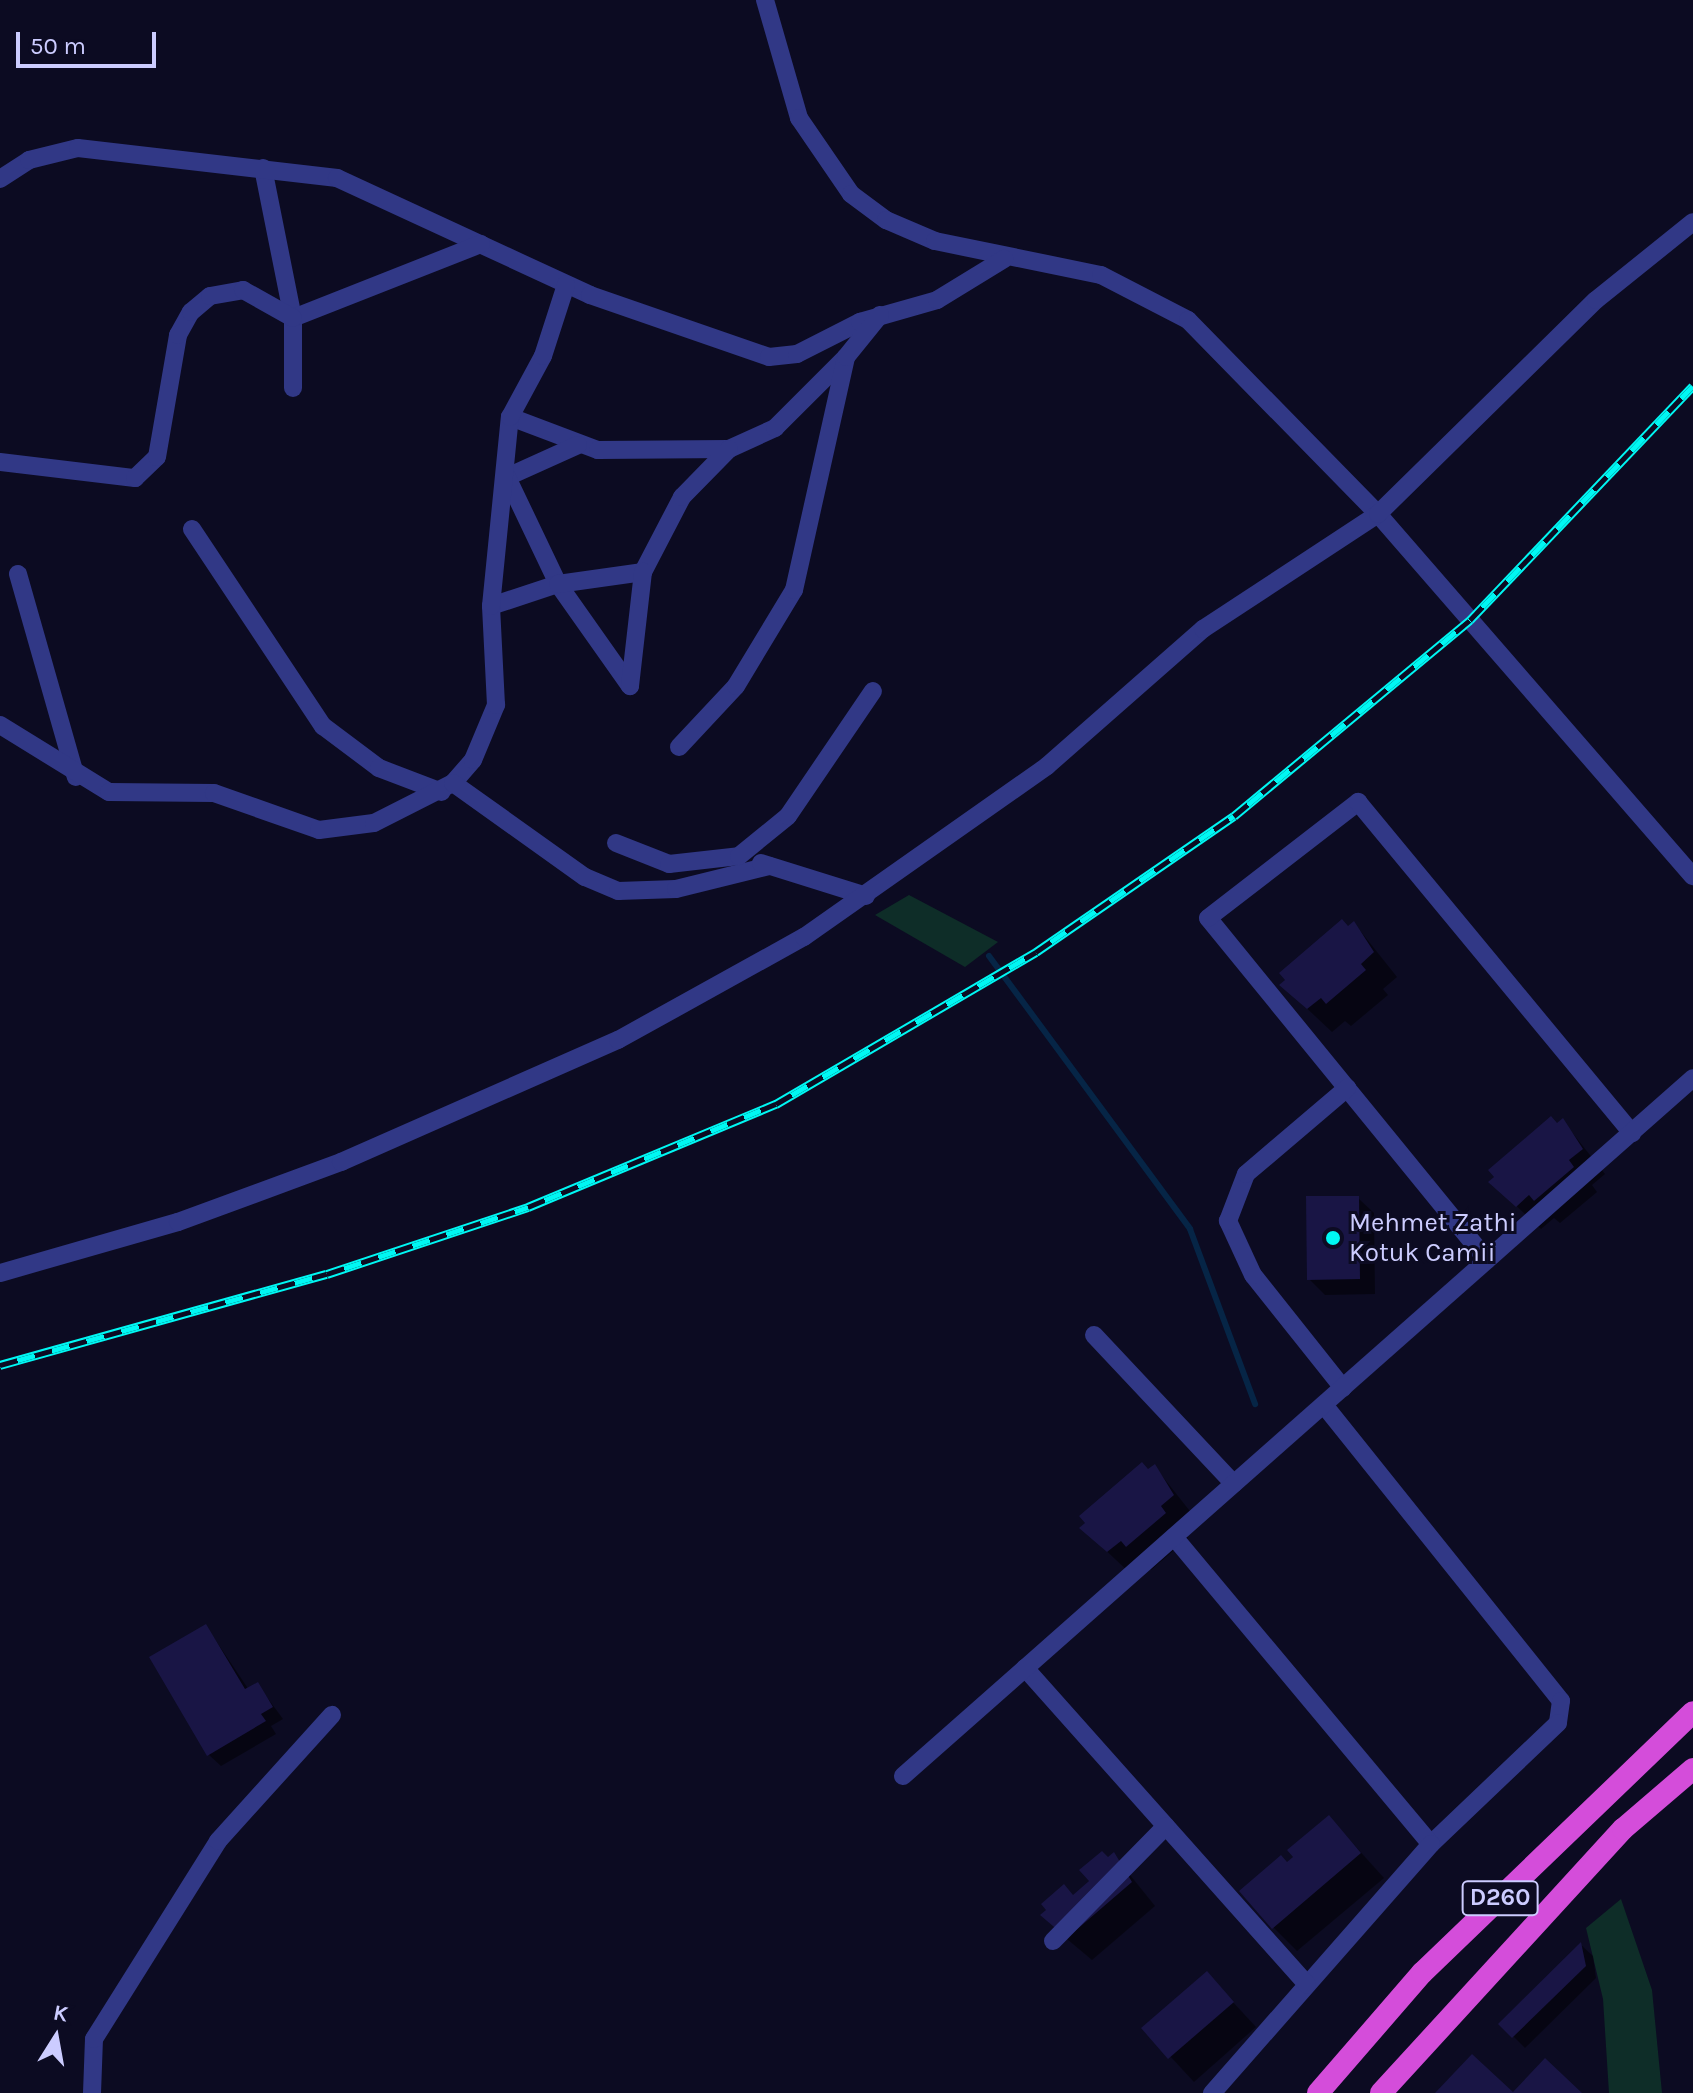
<!DOCTYPE html>
<html>
<head>
<meta charset="utf-8">
<style>
  body { margin:0 }
  #map { position:relative; width:1693px; height:2093px; overflow:hidden; background:#0c0b22; font-family:Karla,sans-serif }
  div>[style] { position:absolute }
  [style*='--x'] { left:calc(var(--x)*1px); top:calc(var(--y)*1px); width:calc(var(--w)*1px); rotate:calc(var(--a)*1deg) }
  .green>* { inset:0; background:#0e2d28 }
  .shadow>* { inset:0; background:#0007 }
  .stream>* { height:6px; margin:-3px; padding:0 3px; transform-origin:3px; border-radius:3px; background:#062546 }
  .building>* { inset:0; background:#191545 }
  .minor>* { height:18px; margin:-9px; padding:0 9px; transform-origin:9px; border-radius:9px; background:#313886 }
  .trunk>* { height:22px; margin:-11px; padding:0 11px; transform-origin:11px; border-radius:11px; background:#d44dda }
  .rail>* { height:9px; margin-top:-4.5px; transform-origin:0; background:repeating-linear-gradient(90deg,#0c0b22 0 18px,#00f7f3 0 36px); box-sizing:border-box; border-block:2px solid #00f7f3 }
  .dots>* { width:22px; height:22px; translate:-50% -50%; box-sizing:border-box; border:4px solid #0c0b22; border-radius:50% }
  span { translate:-50% -50%; white-space:nowrap; text-align:center; line-height:1.15; -webkit-text-stroke:6px #0c0b22; paint-order:stroke }
  .shield-label span { padding:2px 6px; background:#0c0b22; border:2px solid; border-radius:6px; -webkit-text-stroke-width:0 }
  .shield-label { font-size:24px; color:#ccf; font-weight:700 }
  .poi-label { font-size:26px; color:#ccf }
  .left { translate:0 -50%; text-align:left }
  .north { position:absolute; left:16px; top:1997px; width:80px; height:80px; -webkit-text-stroke:6px #0c0b22; paint-order:stroke; rotate:11deg; font-size:22px; font-weight:700; line-height:32px; text-align:center; color:#ccf }
  .north::after { content:''; display:block; margin:auto; width:28px; height:36px; background:#ccf; clip-path:polygon(50% 0,100% 100%,50% 72%,0 100%) }
  .scale { position:absolute; left:16px; top:32px; width:140px; height:36px; box-sizing:border-box; border:4px solid #ccf; border-top:0; padding-left:10px; font-size:24px; line-height:28px; white-space:nowrap; color:#ccf; -webkit-text-stroke:6px #0c0b22; paint-order:stroke }
</style>
</head>
<body>
<div id="map">
  <div class="green">
    <i style="clip-path:polygon(909px 895px,998px 942px,965px 967px,875px 915px)"></i>
    <i style="clip-path:polygon(1621px 1899px,1652px 1990px,1662px 2093px,1609px 2093px,1603px 1999px,1586px 1928px)"></i>
  </div>
  <div class="shadow">
    <i style="clip-path:polygon(1354px 923px,1397px 977px,1383px 989px,1388px 995px,1351px 1026px,1345px 1021px,1332px 1032px,1282px 985px)"></i>
    <i style="clip-path:polygon(1563px 1121px,1605px 1174px,1592px 1185px,1597px 1192px,1560px 1223px,1554px 1218px,1541px 1229px,1491px 1182px)"></i>
    <i style="clip-path:polygon(1358px 1198px,1374px 1213px,1375px 1294px,1325px 1295px,1309px 1279px)"></i>
    <i style="clip-path:polygon(1155px 1467px,1197px 1520px,1183px 1531px,1188px 1538px,1151px 1570px,1146px 1564px,1132px 1575px,1082px 1528px)"></i>
    <i style="clip-path:polygon(206px 1626px,249px 1690px,258px 1685px,283px 1719px,271px 1726px,276px 1734px,221px 1766px,209px 1755px)"></i>
    <i style="clip-path:polygon(1329px 1817px,1384px 1878px,1297px 1951px,1273px 1927px)"></i>
    <i style="clip-path:polygon(1114px 1855px,1155px 1906px,1092px 1960px,1067px 1939px,1074px 1897px)"></i>
    <i style="clip-path:polygon(1581px 1945px,1593px 1956px,1596px 1978px,1525px 2048px,1501px 2024px)"></i>
    <i style="clip-path:polygon(1207px 1974px,1256px 2027px,1194px 2082px,1144px 2028px)"></i>
  </div>
  <div class="stream">
    <i style="--x:989;--y:956;--w:339;--a:53.6"></i>
    <i style="--x:1190;--y:1229;--w:187;--a:69.6"></i>
  </div>
  <div class="building">
    <i style="clip-path:polygon(1342px 919px,1348px 926px,1354px 921px,1374px 952px,1361px 964px,1366px 970px,1326px 1004px,1321px 998px,1307px 1009px,1279px 985px,1285px 980px,1279px 973px)"></i>
    <i style="clip-path:polygon(1551px 1116px,1557px 1123px,1563px 1118px,1583px 1149px,1569px 1160px,1574px 1167px,1534px 1201px,1529px 1195px,1516px 1207px,1488px 1182px,1494px 1177px,1488px 1170px)"></i>
    <i style="clip-path:polygon(1306px 1196px,1359px 1196px,1360px 1279px,1307px 1280px)"></i>
    <i style="clip-path:polygon(1142px 1462px,1148px 1469px,1155px 1464px,1174px 1495px,1161px 1506px,1166px 1513px,1126px 1547px,1121px 1541px,1107px 1552px,1079px 1528px,1085px 1523px,1079px 1516px)"></i>
    <i style="clip-path:polygon(206px 1624px,245px 1689px,258px 1682px,273px 1707px,261px 1714px,266px 1721px,207px 1756px,149px 1657px)"></i>
    <i style="clip-path:polygon(1329px 1815px,1361px 1853px,1272px 1929px,1239px 1891px,1281px 1855px,1287px 1862px,1293px 1857px,1287px 1850px)"></i>
    <i style="clip-path:polygon(1102px 1851px,1108px 1857px,1114px 1852px,1132px 1882px,1067px 1938px,1040px 1915px,1046px 1910px,1041px 1904px,1064px 1884px,1073px 1895px,1089px 1881px,1079px 1870px)"></i>
    <i style="clip-path:polygon(1581px 1942px,1586px 1966px,1512px 2038px,1498px 2024px)"></i>
    <i style="clip-path:polygon(1207px 1971px,1234px 2002px,1168px 2059px,1141px 2028px)"></i>
    <i style="clip-path:polygon(1472px 2054px,1513px 2092px,1545px 2058px,1582px 2093px,1435px 2093px)"></i>
  </div>
  <div class="minor">
    <i style="--x:765;--y:0;--w:123;--a:73.9"></i>
    <i style="--x:799;--y:118;--w:92;--a:55.6"></i>
    <i style="--x:851;--y:194;--w:44;--a:36.6"></i>
    <i style="--x:886;--y:220;--w:53;--a:23.2"></i>
    <i style="--x:935;--y:241;--w:169;--a:11.6"></i>
    <i style="--x:1101;--y:275;--w:98;--a:27.3"></i>
    <i style="--x:1188;--y:320;--w:272;--a:45.6"></i>
    <i style="--x:1378;--y:514;--w:480;--a:49"></i>
    <i style="--x:263;--y:168;--w:153;--a:78.7"></i>
    <i style="--x:293;--y:318;--w:70;--a:90"></i>
    <i style="--x:0;--y:179;--w:35;--a:-33"></i>
    <i style="--x:29;--y:160;--w:50;--a:-13.8"></i>
    <i style="--x:78;--y:148;--w:261;--a:6.6"></i>
    <i style="--x:337;--y:178;--w:279;--a:24.8"></i>
    <i style="--x:590;--y:295;--w:189;--a:19.1"></i>
    <i style="--x:769;--y:357;--w:28;--a:-6"></i>
    <i style="--x:797;--y:354;--w:71;--a:-26.9"></i>
    <i style="--x:860;--y:322;--w:80;--a:-15.9"></i>
    <i style="--x:937;--y:300;--w:79;--a:-31.5"></i>
    <i style="--x:293;--y:318;--w:202;--a:-21.5"></i>
    <i style="--x:510;--y:417;--w:94;--a:20.6"></i>
    <i style="--x:598;--y:450;--w:131;--a:-0.4"></i>
    <i style="--x:729;--y:449;--w:51;--a:-24.5"></i>
    <i style="--x:775;--y:428;--w:100;--a:-45"></i>
    <i style="--x:578;--y:445;--w:78;--a:155.7"></i>
    <i style="--x:507;--y:477;--w:119;--a:64.5"></i>
    <i style="--x:558;--y:584;--w:125;--a:54.8"></i>
    <i style="--x:0;--y:462;--w:136;--a:6.8"></i>
    <i style="--x:135;--y:478;--w:30;--a:-44"></i>
    <i style="--x:157;--y:457;--w:124;--a:-80.2"></i>
    <i style="--x:178;--y:335;--w:26;--a:-61"></i>
    <i style="--x:191;--y:312;--w:25;--a:-40"></i>
    <i style="--x:210;--y:296;--w:34;--a:-10"></i>
    <i style="--x:243;--y:290;--w:57;--a:29.2"></i>
    <i style="--x:192;--y:529;--w:237;--a:56.4"></i>
    <i style="--x:323;--y:726;--w:70;--a:36.9"></i>
    <i style="--x:379;--y:768;--w:67;--a:20.9"></i>
    <i style="--x:18;--y:574;--w:211;--a:74.1"></i>
    <i style="--x:491;--y:606;--w:71;--a:-18.2"></i>
    <i style="--x:558;--y:584;--w:86;--a:-8"></i>
    <i style="--x:643;--y:572;--w:85;--a:-62.5"></i>
    <i style="--x:682;--y:497;--w:67;--a:-45.6"></i>
    <i style="--x:630;--y:686;--w:115;--a:-83.5"></i>
    <i style="--x:0;--y:725;--w:128;--a:31.6"></i>
    <i style="--x:109;--y:792;--w:105;--a:0.5"></i>
    <i style="--x:214;--y:793;--w:111;--a:19.4"></i>
    <i style="--x:319;--y:830;--w:55;--a:-7.3"></i>
    <i style="--x:374;--y:823;--w:89;--a:-26.9"></i>
    <i style="--x:453;--y:783;--w:30;--a:-49"></i>
    <i style="--x:473;--y:760;--w:60;--a:-67.3"></i>
    <i style="--x:496;--y:705;--w:99;--a:-92.9"></i>
    <i style="--x:491;--y:606;--w:190;--a:-84.3"></i>
    <i style="--x:510;--y:417;--w:69;--a:-61.6"></i>
    <i style="--x:543;--y:356;--w:75;--a:-72.1"></i>
    <i style="--x:679;--y:747;--w:83;--a:-46.9"></i>
    <i style="--x:736;--y:686;--w:112;--a:-58.9"></i>
    <i style="--x:794;--y:590;--w:239;--a:-77.4"></i>
    <i style="--x:846;--y:357;--w:54;--a:-51"></i>
    <i style="--x:453;--y:783;--w:162;--a:35.5"></i>
    <i style="--x:585;--y:877;--w:36;--a:23"></i>
    <i style="--x:618;--y:891;--w:58;--a:-2"></i>
    <i style="--x:676;--y:889;--w:96;--a:-13.9"></i>
    <i style="--x:616;--y:843;--w:57;--a:21.6"></i>
    <i style="--x:669;--y:864;--w:70;--a:-6.5"></i>
    <i style="--x:739;--y:856;--w:63;--a:-39.2"></i>
    <i style="--x:788;--y:816;--w:151;--a:-55.8"></i>
    <i style="--x:761;--y:863;--w:110;--a:17.4"></i>
    <i style="--x:1487;--y:1260;--w:441;--a:-129.2"></i>
    <i style="--x:1208;--y:918;--w:190;--a:-37.7"></i>
    <i style="--x:1358;--y:802;--w:430;--a:50.4"></i>
    <i style="--x:0;--y:1273;--w:185;--a:-16"></i>
    <i style="--x:178;--y:1222;--w:174;--a:-20.2"></i>
    <i style="--x:341;--y:1162;--w:303;--a:-23.8"></i>
    <i style="--x:618;--y:1040;--w:213;--a:-29"></i>
    <i style="--x:804;--y:937;--w:297;--a:-35.1"></i>
    <i style="--x:1047;--y:766;--w:208;--a:-41.3"></i>
    <i style="--x:1203;--y:629;--w:209;--a:-33.3"></i>
    <i style="--x:1378;--y:514;--w:305;--a:-44.5"></i>
    <i style="--x:1596;--y:300;--w:124;--a:-38.8"></i>
    <i style="--x:1094;--y:1335;--w:204;--a:46.8"></i>
    <i style="--x:1343;--y:1388;--w:144;--a:-128.5"></i>
    <i style="--x:1253;--y:1275;--w:60;--a:-114.8"></i>
    <i style="--x:1228;--y:1221;--w:50;--a:-69"></i>
    <i style="--x:1246;--y:1174;--w:133;--a:-40.4"></i>
    <i style="--x:1324;--y:1405;--w:379;--a:51.3"></i>
    <i style="--x:1561;--y:1701;--w:22;--a:98"></i>
    <i style="--x:1558;--y:1723;--w:175;--a:136.4"></i>
    <i style="--x:1174;--y:1537;--w:400;--a:50.1"></i>
    <i style="--x:1431;--y:1844;--w:332;--a:131.3"></i>
    <i style="--x:1025;--y:1668;--w:424;--a:48.3"></i>
    <i style="--x:903;--y:1776;--w:1054;--a:-41.46"></i>
    <i style="--x:1053;--y:1941;--w:161;--a:-45.5"></i>
    <i style="--x:92;--y:2093;--w:54;--a:-87.9"></i>
    <i style="--x:94;--y:2039;--w:234;--a:-57.9"></i>
    <i style="--x:218;--y:1841;--w:170;--a:-47.9"></i>
  </div>
  <div class="trunk">
    <i style="--x:1318;--y:2093;--w:159;--a:-49.1"></i>
    <i style="--x:1422;--y:1973;--w:376;--a:-43.9"></i>
    <i style="--x:1381;--y:2093;--w:358;--a:-47.5"></i>
    <i style="--x:1623;--y:1829;--w:92;--a:-40.6"></i>
  </div>
  <div class="rail">
    <i style="--x:0;--y:1365;--w:339;--a:-15.6"></i>
    <i style="--x:327;--y:1274;--w:212;--a:-18.4"></i>
    <i style="--x:528;--y:1207;--w:269;--a:-22.6"></i>
    <i style="--x:776;--y:1104;--w:301;--a:-30.3"></i>
    <i style="--x:1036;--y:952;--w:240;--a:-34.5"></i>
    <i style="--x:1234;--y:816;--w:307;--a:-39.7"></i>
    <i style="--x:1470;--y:620;--w:323;--a:-46.4"></i>
  </div>
  <div class="dots">
    <i style="left:1333px;top:1238px;background:#00f7f3"></i>
  </div>
  <div class="shield-label">
    <span style="left:1500px;top:1898px">D260</span>
  </div>
  <div class="poi-label">
    <span class="left" style="left:1349px;top:1238px">Mehmet Zathi<br>Kotuk Camii</span>
  </div>
  <div class="north">K</div>
  <div class="scale">50 m</div>
</div>
</body>
</html>
